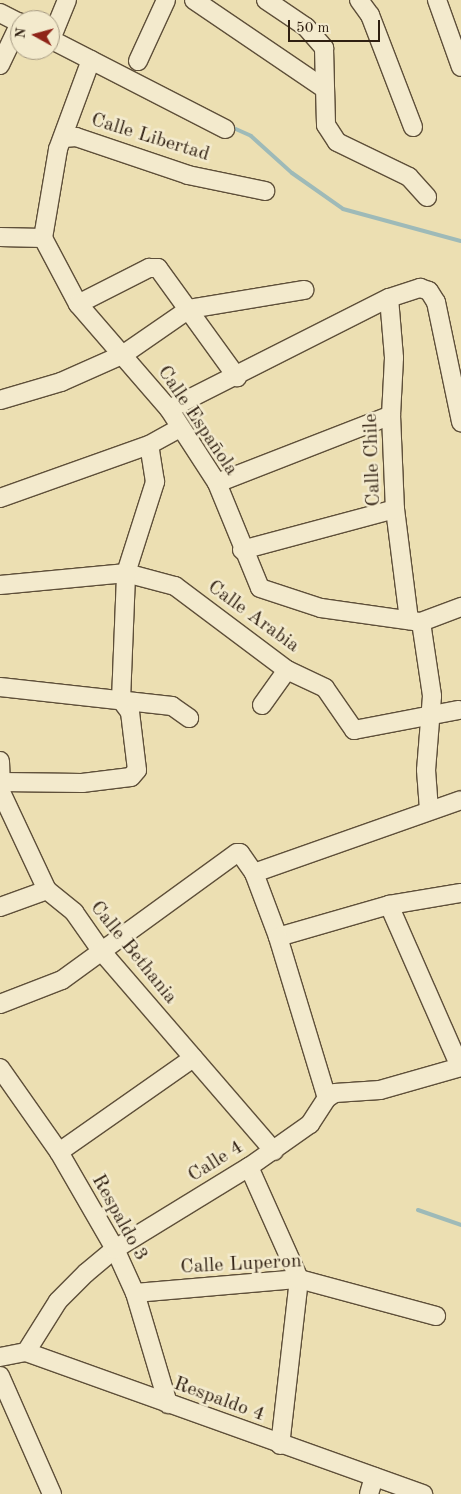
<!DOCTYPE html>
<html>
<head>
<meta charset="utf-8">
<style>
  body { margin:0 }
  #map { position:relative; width:461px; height:1494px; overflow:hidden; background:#ecdfb2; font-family:"Old Standard TT",serif }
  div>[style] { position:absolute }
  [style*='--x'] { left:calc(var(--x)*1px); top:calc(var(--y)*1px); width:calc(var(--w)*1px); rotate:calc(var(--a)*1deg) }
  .stream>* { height:4px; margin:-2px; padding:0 2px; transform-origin:2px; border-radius:2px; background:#9ebab8 }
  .roads { filter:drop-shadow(1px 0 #5e4f39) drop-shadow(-1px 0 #5e4f39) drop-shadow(0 1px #5e4f39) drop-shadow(0 -1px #5e4f39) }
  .minor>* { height:18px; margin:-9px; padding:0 9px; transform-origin:9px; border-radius:9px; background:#f3eacd }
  span { translate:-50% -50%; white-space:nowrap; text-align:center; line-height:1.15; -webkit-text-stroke:5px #f3eacd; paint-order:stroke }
  .street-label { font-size:20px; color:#2f1f11 }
  .north { position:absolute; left:10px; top:10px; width:50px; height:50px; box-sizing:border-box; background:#f3eacd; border:1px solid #a59982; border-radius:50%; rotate:277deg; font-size:14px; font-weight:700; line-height:20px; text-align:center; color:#2f1f11 }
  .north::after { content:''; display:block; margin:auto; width:18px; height:22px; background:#8f2418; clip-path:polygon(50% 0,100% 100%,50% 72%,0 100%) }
  .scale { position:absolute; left:288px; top:20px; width:92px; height:22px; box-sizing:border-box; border:2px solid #2f1f11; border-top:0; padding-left:6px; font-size:15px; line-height:18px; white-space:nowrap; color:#2f1f11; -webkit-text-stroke:4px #f3eacd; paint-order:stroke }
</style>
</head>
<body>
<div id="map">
  <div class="stream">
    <i style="--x:229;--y:126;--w:24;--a:24"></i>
    <i style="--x:251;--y:136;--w:55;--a:42.1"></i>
    <i style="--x:292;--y:173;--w:62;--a:35.2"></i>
    <i style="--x:343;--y:209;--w:122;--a:15.2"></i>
    <i style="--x:418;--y:1210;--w:46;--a:19.2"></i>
  </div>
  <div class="roads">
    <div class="minor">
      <i style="--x:194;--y:0;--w:158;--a:34.2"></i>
      <i style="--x:266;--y:0;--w:48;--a:34"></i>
      <i style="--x:306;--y:27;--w:28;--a:49"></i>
      <i style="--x:324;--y:48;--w:77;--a:88.5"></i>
      <i style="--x:326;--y:125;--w:20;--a:57"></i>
      <i style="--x:337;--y:142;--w:80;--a:25.9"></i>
      <i style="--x:409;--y:177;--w:27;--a:48"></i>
      <i style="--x:359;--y:0;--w:19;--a:54"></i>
      <i style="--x:370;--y:15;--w:120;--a:69"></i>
      <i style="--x:437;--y:0;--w:71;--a:70.3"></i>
      <i style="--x:0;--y:13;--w:22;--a:27"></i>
      <i style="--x:50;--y:39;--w:197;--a:27.2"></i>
      <i style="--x:51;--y:39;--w:42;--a:-67.7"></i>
      <i style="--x:138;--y:61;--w:67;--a:-65.3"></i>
      <i style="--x:0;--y:65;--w:47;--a:-64.5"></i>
      <i style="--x:64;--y:138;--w:12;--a:-5"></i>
      <i style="--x:76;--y:137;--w:118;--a:18.7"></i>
      <i style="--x:188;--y:175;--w:79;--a:11.7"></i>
      <i style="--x:0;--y:237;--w:43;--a:1.3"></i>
      <i style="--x:43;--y:238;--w:75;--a:62.1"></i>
      <i style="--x:78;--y:304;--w:139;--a:49.1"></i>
      <i style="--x:169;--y:409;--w:88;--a:57"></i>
      <i style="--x:217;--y:483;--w:113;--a:67.7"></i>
      <i style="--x:260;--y:588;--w:64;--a:18.2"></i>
      <i style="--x:321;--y:608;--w:101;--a:8"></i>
      <i style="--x:421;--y:622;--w:43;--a:-20.6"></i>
      <i style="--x:43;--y:238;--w:90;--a:-80.4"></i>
      <i style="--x:58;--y:149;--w:95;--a:-69.7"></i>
      <i style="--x:389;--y:298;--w:60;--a:85.2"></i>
      <i style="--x:394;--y:358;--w:57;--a:93"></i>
      <i style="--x:391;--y:415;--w:94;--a:87.6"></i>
      <i style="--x:395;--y:509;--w:112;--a:82.8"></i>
      <i style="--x:78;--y:304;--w:80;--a:-26.9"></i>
      <i style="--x:149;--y:268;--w:9;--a:0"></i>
      <i style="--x:158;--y:268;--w:135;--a:54.1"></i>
      <i style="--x:0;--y:400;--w:64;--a:-16.4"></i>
      <i style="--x:61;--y:382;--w:69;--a:-24"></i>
      <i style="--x:124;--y:354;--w:79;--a:-34.7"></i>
      <i style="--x:189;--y:309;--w:117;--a:-9.4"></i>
      <i style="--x:169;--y:409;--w:246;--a:-26.8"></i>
      <i style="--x:389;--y:298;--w:33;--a:-18"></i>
      <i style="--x:420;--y:288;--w:9;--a:18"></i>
      <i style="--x:429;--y:291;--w:13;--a:58"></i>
      <i style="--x:436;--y:302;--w:123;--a:78.2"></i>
      <i style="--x:217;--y:483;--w:187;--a:-21.3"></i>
      <i style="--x:0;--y:498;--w:158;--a:-19.6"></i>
      <i style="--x:149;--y:445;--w:35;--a:-29"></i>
      <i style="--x:242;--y:550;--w:158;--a:-15"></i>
      <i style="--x:0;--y:585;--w:127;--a:-5.4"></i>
      <i style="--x:126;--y:573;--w:51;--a:14.9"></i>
      <i style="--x:175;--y:586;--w:140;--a:36.9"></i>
      <i style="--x:287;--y:670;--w:42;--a:25.3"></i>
      <i style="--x:325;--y:688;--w:51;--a:55.4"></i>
      <i style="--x:354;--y:730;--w:107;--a:-10.8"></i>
      <i style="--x:421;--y:622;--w:75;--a:81.5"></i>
      <i style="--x:432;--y:696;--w:74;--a:94.6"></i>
      <i style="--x:426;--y:770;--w:40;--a:85.7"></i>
      <i style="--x:0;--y:687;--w:173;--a:6.3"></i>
      <i style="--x:172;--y:706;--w:21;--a:35"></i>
      <i style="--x:262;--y:705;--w:43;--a:-54.5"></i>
      <i style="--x:0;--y:761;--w:31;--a:88"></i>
      <i style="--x:1;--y:792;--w:108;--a:64.9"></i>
      <i style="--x:47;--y:890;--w:35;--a:39"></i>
      <i style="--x:74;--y:912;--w:49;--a:55"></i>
      <i style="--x:102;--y:952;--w:263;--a:49.2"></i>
      <i style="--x:1;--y:782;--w:81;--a:0.7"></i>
      <i style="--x:82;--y:783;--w:49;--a:-7"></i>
      <i style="--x:131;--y:777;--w:9;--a:-49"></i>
      <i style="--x:137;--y:770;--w:58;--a:-96.9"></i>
      <i style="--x:130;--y:712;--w:15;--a:-127"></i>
      <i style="--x:121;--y:700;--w:127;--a:-87.7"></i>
      <i style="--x:126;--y:573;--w:96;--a:-72.3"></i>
      <i style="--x:155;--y:482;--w:37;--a:-99"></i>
      <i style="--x:254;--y:873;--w:219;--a:-19.4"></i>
      <i style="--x:389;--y:905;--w:177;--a:66.3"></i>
      <i style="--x:0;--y:907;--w:50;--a:-19.9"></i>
      <i style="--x:278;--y:937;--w:116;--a:-16.1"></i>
      <i style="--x:389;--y:905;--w:73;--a:-9.5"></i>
      <i style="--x:0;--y:1004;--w:66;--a:-21.2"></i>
      <i style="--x:62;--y:980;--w:216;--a:-36"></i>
      <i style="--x:237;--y:853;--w:3;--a:0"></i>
      <i style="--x:240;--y:853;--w:24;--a:55"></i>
      <i style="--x:254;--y:873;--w:68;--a:69.4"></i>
      <i style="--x:278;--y:937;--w:168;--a:73.1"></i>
      <i style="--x:0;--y:1068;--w:103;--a:54.9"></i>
      <i style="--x:59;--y:1152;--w:112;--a:60"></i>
      <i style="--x:115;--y:1249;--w:48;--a:65.6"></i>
      <i style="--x:135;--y:1293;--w:116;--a:73.4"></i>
      <i style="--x:59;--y:1152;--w:164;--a:-35"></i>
      <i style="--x:249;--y:1167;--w:123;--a:65.9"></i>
      <i style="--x:299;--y:1279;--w:167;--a:96.5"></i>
      <i style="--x:135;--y:1293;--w:165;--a:-4.9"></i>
      <i style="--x:299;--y:1279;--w:142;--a:15.1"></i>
      <i style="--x:26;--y:1352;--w:60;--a:-57.9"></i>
      <i style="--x:58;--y:1301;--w:40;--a:-45"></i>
      <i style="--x:86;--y:1273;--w:38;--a:-40"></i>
      <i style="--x:115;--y:1249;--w:157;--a:-31.5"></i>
      <i style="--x:249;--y:1167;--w:75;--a:-35.2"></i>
      <i style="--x:310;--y:1124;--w:31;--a:-57"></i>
      <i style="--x:327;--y:1098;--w:9;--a:-32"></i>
      <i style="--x:335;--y:1093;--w:45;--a:-3.8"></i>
      <i style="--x:380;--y:1090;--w:84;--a:-15.9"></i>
      <i style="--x:0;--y:1357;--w:26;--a:-11"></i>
      <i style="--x:26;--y:1352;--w:422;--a:19.7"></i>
      <i style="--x:0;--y:1376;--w:129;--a:66.2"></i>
      <i style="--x:369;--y:1494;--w:18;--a:-74"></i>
    </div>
  </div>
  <div class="street-label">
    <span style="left:150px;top:138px;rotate:17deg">Calle Libertad</span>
    <span style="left:197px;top:421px;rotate:56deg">Calle Española</span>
    <span style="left:373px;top:460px;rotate:-92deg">Calle Chile</span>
    <span style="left:253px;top:617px;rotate:36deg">Calle Arabia</span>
    <span style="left:133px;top:953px;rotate:51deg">Calle Bethania</span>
    <span style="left:216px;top:1162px;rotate:-32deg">Calle 4</span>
    <span style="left:119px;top:1218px;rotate:61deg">Respaldo 3</span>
    <span style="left:241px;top:1265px;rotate:-3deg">Calle Luperon</span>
    <span style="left:219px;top:1400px;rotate:20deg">Respaldo 4</span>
  </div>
  <div class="north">N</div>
  <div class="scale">50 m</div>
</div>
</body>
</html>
